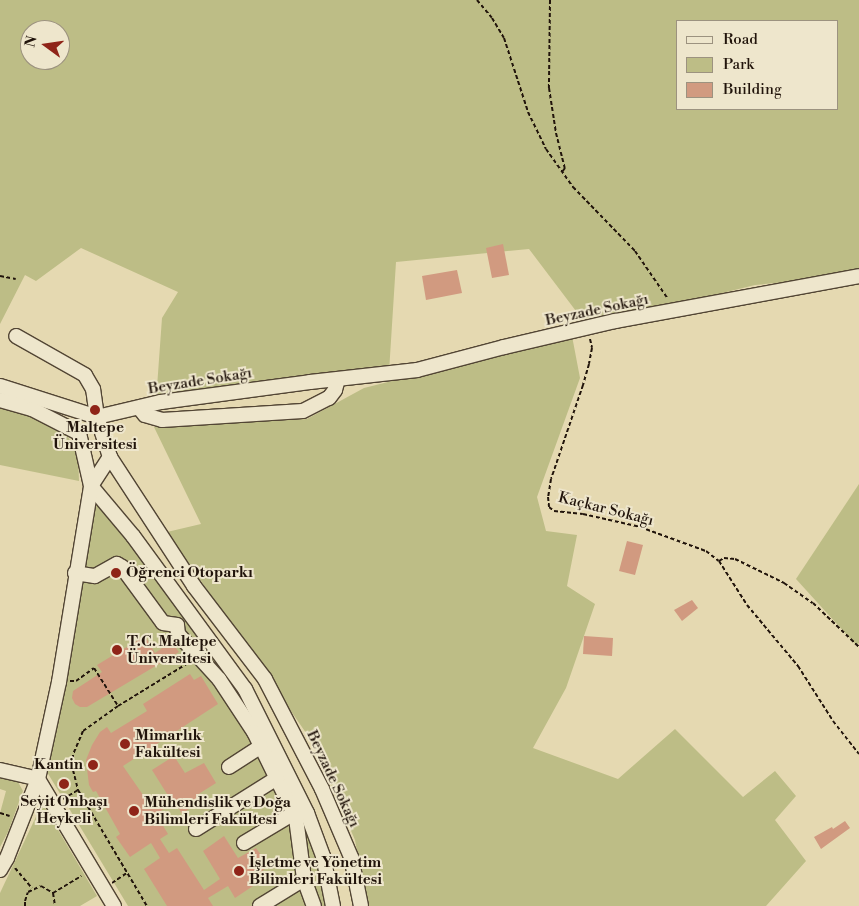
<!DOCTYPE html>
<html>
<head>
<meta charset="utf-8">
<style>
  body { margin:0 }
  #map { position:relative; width:859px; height:906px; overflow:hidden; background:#e5d9b1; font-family:"Libre Bodoni",serif }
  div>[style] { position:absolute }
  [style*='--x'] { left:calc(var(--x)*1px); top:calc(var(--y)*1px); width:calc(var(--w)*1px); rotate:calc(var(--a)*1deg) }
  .green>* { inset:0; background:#bdbd86 }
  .building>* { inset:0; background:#d19a80 }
  .path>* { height:2px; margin-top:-1px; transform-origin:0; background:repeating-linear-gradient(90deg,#21140b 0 4px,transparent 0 6.5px) }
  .roads { filter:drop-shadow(1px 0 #524534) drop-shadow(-1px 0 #524534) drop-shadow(0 1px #524534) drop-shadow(0 -1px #524534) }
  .minor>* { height:14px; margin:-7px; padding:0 7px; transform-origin:7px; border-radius:7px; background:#eee6cc }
  .dots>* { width:14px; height:14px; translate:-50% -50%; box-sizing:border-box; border:2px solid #eee6cc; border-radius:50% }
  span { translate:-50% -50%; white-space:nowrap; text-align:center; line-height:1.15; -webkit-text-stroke:4px #eee6cc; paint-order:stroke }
  .street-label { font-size:15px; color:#21140b }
  .poi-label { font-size:15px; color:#21140b; font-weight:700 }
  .left { translate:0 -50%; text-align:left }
  .right { translate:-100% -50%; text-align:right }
  .legend { position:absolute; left:676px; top:20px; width:162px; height:90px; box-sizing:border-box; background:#eee6cc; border:1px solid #9c927f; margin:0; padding:6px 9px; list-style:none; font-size:15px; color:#21140b }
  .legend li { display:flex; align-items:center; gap:10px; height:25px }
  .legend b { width:25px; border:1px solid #9c927f }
  .north { position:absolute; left:20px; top:20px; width:50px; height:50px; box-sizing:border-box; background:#eee6cc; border:1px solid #9c927f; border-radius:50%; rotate:284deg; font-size:14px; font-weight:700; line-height:20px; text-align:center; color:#21140b }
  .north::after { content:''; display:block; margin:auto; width:18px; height:22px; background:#8f2418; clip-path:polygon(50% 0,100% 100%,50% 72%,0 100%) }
</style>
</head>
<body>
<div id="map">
  <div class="green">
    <i style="clip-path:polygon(evenodd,0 0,859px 0,859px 275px,755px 285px,706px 297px,582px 319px,529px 249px,396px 262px,389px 372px,156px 401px,162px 318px,178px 292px,81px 248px,36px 281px,25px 275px,0 324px,0 0,678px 21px,838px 21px,838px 109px,678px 109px,678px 21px,0 0,30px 30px,60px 30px,60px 60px,30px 60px,30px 30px)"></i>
    <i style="clip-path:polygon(572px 336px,580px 378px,537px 497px,546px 531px,577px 535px,567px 586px,595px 604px,566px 688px,533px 748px,618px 779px,675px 729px,743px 797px,775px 771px,796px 796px,775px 820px,806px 861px,766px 906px,367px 906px,355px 840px,313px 743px,167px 532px,201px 524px,154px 427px,307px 419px,364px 388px)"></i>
    <i style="clip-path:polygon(0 405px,44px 421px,67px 435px,78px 455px,79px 481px,0 465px)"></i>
    <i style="clip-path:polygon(859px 484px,859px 643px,856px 645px,796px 579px)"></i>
    <i style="clip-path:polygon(100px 503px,250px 704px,305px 821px,328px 906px,128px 906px,47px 772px,96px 505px)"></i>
    <i style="clip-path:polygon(0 775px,18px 782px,23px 791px,8px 832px,0 847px,0 813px,6px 791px,0 789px)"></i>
    <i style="clip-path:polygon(41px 806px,44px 806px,97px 896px,80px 906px,0 906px,0 893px)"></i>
  </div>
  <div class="building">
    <i style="clip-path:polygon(503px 244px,509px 275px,492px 278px,486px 248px)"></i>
    <i style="clip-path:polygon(457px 270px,462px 293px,426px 300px,422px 276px)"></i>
    <i style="clip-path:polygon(627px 541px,643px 545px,635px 575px,619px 571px)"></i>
    <i style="clip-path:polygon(692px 600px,698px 608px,682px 621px,674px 610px)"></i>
    <i style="clip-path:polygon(145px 636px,155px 653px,171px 642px,179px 652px,87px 707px,80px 707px,75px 704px,72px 698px,73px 691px,102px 672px,97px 665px)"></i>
    <i style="clip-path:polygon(584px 636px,613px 638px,612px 656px,583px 654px)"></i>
    <i style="clip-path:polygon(190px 674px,194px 680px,201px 676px,218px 704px,123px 766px,150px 805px,167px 794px,152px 770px,174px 756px,185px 773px,204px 763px,216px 783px,197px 795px,200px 801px,182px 814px,175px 802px,156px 814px,168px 834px,160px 839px,169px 853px,177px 848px,204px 890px,220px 879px,203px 851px,224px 836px,238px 858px,256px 848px,269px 866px,250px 880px,253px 886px,235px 898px,228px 886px,208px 898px,213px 906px,167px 906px,144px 869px,160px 858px,151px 843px,130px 857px,116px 837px,120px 834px,96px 791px,93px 792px,89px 785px,86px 760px,92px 745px,100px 732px,107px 727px,111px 733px,147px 711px,143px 704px)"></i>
    <i style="clip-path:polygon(845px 821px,850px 828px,821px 849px,814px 837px,832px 827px,833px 829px)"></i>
  </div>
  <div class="path">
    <i style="--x:477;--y:0;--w:23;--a:50"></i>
    <i style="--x:492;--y:18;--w:23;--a:59"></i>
    <i style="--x:504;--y:38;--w:78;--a:72"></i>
    <i style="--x:528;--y:112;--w:41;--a:64.1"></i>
    <i style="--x:546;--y:149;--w:47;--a:54.6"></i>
    <i style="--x:573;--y:187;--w:89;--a:45.9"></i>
    <i style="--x:635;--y:251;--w:58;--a:55.5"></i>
    <i style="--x:550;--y:0;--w:88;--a:90.7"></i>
    <i style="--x:549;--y:88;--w:46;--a:81.2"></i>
    <i style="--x:556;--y:133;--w:36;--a:76"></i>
    <i style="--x:565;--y:168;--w:5;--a:127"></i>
    <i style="--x:0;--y:276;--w:16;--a:11"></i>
    <i style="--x:590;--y:339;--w:9;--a:77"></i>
    <i style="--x:592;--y:348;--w:16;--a:101"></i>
    <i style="--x:589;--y:364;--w:22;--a:106"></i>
    <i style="--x:583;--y:385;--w:99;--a:108.8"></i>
    <i style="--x:551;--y:479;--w:18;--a:99"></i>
    <i style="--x:548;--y:497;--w:10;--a:84"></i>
    <i style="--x:549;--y:507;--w:6;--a:39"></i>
    <i style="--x:554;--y:511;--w:29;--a:6"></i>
    <i style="--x:583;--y:514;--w:58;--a:12.8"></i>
    <i style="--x:640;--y:527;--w:70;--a:20"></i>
    <i style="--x:706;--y:551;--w:16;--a:38"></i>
    <i style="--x:719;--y:561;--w:52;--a:57.5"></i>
    <i style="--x:747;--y:605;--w:80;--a:50.1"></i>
    <i style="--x:798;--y:666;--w:65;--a:57.5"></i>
    <i style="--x:833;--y:721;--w:42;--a:51.8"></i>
    <i style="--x:719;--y:561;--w:6;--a:-31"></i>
    <i style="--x:724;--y:558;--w:11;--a:5"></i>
    <i style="--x:735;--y:559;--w:55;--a:26.1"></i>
    <i style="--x:784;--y:583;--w:35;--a:35"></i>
    <i style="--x:813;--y:603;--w:64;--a:43.7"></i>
    <i style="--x:70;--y:681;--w:6;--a:0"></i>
    <i style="--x:76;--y:681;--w:22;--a:-36"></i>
    <i style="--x:94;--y:668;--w:45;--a:57.7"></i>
    <i style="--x:118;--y:706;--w:43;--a:144.5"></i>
    <i style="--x:83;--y:731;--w:26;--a:113"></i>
    <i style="--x:73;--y:755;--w:15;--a:90"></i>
    <i style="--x:73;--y:770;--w:21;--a:76"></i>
    <i style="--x:78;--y:790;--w:135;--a:59.3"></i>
    <i style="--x:118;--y:706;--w:82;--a:-31.6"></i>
    <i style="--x:63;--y:799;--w:17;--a:-31"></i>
    <i style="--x:0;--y:813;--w:10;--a:17"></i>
    <i style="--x:15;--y:868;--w:26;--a:50"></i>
    <i style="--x:112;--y:883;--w:18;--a:-34"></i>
    <i style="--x:53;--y:893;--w:33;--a:-31"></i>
    <i style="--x:25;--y:906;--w:5;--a:-90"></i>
    <i style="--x:25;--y:901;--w:9;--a:-72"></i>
    <i style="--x:28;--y:892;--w:14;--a:-25"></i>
    <i style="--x:41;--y:886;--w:14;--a:30"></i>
    <i style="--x:53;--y:893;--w:13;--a:81"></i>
  </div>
  <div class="roads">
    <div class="minor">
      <i style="--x:0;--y:386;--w:102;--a:17.7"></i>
      <i style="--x:97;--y:417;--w:28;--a:-98"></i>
      <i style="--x:93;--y:389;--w:16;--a:-120"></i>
      <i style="--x:85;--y:375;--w:79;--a:-150.5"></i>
      <i style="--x:0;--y:400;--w:33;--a:16"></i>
      <i style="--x:32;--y:409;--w:53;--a:27.1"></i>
      <i style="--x:79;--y:433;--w:54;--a:77.2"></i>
      <i style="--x:91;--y:486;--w:65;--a:50"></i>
      <i style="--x:133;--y:536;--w:190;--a:53.8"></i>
      <i style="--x:245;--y:689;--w:139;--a:63.4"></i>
      <i style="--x:307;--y:813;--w:46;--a:69.6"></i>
      <i style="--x:323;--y:856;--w:51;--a:78.7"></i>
      <i style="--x:139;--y:408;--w:9;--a:49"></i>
      <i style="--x:145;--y:415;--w:18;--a:16"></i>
      <i style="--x:162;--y:420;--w:141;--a:-3.7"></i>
      <i style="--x:303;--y:411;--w:29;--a:-27"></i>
      <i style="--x:329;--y:398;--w:10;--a:-53"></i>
      <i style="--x:335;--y:390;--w:11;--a:-75"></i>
      <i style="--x:75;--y:573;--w:20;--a:9"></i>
      <i style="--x:95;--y:576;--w:25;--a:-29"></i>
      <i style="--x:117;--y:564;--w:6;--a:31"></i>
      <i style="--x:122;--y:567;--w:69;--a:53.8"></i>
      <i style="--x:163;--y:623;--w:14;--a:8"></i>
      <i style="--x:177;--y:625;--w:9;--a:84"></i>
      <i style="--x:178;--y:634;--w:61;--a:47.7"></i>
      <i style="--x:219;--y:679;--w:64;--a:56.6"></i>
      <i style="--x:254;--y:732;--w:96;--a:64"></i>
      <i style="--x:296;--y:818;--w:62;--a:82.5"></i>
      <i style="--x:304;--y:879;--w:29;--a:70"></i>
      <i style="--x:229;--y:767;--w:38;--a:-33"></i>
      <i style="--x:0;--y:770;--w:39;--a:13"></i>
      <i style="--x:38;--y:779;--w:148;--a:59.1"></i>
      <i style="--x:196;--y:829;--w:96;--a:-32.2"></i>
      <i style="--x:244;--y:843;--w:58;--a:-31"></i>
      <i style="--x:0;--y:870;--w:14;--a:-60"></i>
      <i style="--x:7;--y:858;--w:85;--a:-68.6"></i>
      <i style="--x:38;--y:779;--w:99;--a:-77.8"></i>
      <i style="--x:59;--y:682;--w:199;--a:-80.7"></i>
      <i style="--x:91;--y:486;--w:35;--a:-57"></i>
      <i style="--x:260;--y:906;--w:52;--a:-31.5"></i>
      <i style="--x:361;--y:906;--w:50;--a:-101.5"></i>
      <i style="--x:351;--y:857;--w:74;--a:-113.1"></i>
      <i style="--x:322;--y:789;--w:124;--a:-117.4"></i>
      <i style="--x:265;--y:679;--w:117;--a:-127.4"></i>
      <i style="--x:194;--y:586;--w:154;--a:-123.1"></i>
      <i style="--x:110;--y:457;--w:42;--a:-108"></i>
      <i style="--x:97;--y:417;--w:66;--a:-13.2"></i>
      <i style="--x:161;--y:402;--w:150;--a:-7.6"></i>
      <i style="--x:310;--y:382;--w:108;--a:-6.4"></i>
      <i style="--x:417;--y:370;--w:90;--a:-14.8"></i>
      <i style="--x:504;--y:347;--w:114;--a:-13.2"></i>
      <i style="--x:615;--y:321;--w:248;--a:-10.4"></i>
    </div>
  </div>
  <div class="dots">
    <i style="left:95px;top:410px;background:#8f2418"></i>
    <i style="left:116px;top:573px;background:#8f2418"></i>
    <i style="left:117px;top:650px;background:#8f2418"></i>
    <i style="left:125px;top:744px;background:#8f2418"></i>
    <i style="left:93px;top:765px;background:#8f2418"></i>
    <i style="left:64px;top:784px;background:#8f2418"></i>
    <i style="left:134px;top:811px;background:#8f2418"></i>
    <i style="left:239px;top:871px;background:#8f2418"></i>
  </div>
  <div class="street-label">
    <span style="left:597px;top:310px;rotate:-12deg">Beyzade Sokağı</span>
    <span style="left:200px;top:381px;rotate:-9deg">Beyzade Sokağı</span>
    <span style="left:606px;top:509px;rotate:14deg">Kaçkar Sokağı</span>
    <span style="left:333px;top:779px;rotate:65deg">Beyzade Sokağı</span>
  </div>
  <div class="poi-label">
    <span style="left:95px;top:436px">Maltepe<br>Üniversitesi</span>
    <span class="left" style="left:126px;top:573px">Öğrenci Otoparkı</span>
    <span class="left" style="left:127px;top:650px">T.C. Maltepe<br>Üniversitesi</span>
    <span class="left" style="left:135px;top:744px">Mimarlık<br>Fakültesi</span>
    <span class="right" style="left:83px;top:765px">Kantin</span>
    <span style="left:64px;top:810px">Seyit Onbaşı<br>Heykeli</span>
    <span class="left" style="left:144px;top:811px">Mühendislik ve Doğa<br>Bilimleri Fakültesi</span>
    <span class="left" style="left:249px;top:871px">İşletme ve Yönetim<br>Bilimleri Fakültesi</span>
  </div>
  <ul class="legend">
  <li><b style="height:6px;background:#eee6cc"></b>Road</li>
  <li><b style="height:14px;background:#bdbd86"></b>Park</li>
  <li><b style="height:14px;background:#d19a80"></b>Building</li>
  </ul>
  <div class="north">N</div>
</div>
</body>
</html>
